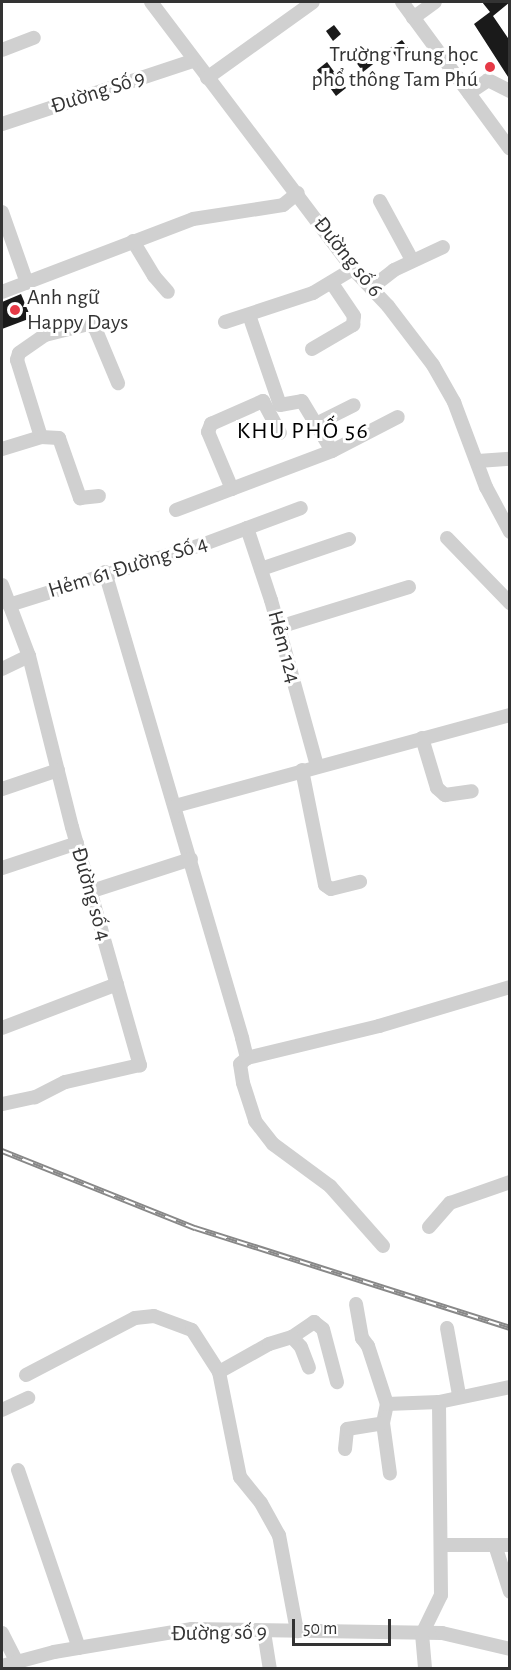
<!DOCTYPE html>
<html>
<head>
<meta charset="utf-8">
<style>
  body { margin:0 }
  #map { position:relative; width:511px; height:1670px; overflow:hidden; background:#fff; font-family:"Alegreya Sans",sans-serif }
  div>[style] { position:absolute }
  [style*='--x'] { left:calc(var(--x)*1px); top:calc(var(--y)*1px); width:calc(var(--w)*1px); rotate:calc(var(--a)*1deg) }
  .building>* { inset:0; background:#1a1a1a }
  .minor>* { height:14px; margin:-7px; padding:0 7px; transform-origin:7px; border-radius:7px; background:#d0d0d0 }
  .rail>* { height:6px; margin-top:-3px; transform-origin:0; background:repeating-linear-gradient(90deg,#fff 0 11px,#888 0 22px); box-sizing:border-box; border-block:2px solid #888 }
  .dots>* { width:16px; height:16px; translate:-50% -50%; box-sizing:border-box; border:3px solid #fff; border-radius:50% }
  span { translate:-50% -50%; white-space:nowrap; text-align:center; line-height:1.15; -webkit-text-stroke:6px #fff; paint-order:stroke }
  .poi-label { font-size:22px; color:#333 }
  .right { translate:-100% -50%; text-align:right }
  .left { translate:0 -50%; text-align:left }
  .street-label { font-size:22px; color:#333 }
  .neighbourhood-label { font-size:24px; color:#000; letter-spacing:1.5px }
  .frame { position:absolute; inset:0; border:3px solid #333; pointer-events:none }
  .scale { position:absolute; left:292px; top:1619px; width:99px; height:27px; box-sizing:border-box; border:3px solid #333; border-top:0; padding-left:8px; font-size:18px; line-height:21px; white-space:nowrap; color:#333; -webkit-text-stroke:4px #fff; paint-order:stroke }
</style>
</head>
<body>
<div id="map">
  <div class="building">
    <i style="clip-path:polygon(482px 2px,510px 2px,493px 16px,510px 41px,510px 80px,474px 24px,490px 12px)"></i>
    <i style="clip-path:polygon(334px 25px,341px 34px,333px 41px,326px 31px)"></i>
    <i style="clip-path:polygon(402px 40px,411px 52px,399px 61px,390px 48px)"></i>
    <i style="clip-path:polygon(367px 48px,377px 61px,363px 72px,353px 58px)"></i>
    <i style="clip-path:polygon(327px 62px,346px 88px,336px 96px,317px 70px)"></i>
    <i style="clip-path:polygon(21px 294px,31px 318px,2px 329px,2px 302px)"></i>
  </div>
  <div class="minor">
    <i style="--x:151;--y:2;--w:335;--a:52.9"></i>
    <i style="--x:353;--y:269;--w:51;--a:46.6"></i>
    <i style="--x:388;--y:306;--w:74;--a:52.7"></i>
    <i style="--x:433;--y:365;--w:43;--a:60.4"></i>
    <i style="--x:454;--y:402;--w:91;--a:69.4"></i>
    <i style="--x:486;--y:487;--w:51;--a:61.9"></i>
    <i style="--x:402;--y:2;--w:182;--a:53.7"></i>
    <i style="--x:413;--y:18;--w:27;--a:-36"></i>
    <i style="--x:2;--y:50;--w:34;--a:-21"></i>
    <i style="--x:207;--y:78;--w:130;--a:-35.6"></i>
    <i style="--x:469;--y:93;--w:23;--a:-34"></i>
    <i style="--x:488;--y:80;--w:25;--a:27"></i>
    <i style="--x:2;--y:124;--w:203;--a:-18.3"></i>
    <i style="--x:380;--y:201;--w:67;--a:61.5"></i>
    <i style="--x:2;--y:212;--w:75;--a:70.6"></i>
    <i style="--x:133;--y:241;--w:41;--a:59"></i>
    <i style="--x:154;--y:276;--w:21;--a:49"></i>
    <i style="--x:371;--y:288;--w:29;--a:-38"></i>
    <i style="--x:394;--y:270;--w:54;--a:-25.1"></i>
    <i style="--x:2;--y:292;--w:204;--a:-20.9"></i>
    <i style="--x:193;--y:219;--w:91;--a:-8.8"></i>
    <i style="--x:283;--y:205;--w:19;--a:-39"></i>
    <i style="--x:249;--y:315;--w:95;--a:71"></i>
    <i style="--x:280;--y:405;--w:22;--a:-10"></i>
    <i style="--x:302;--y:401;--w:58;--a:59"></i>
    <i style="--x:332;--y:451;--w:74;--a:-27.3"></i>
    <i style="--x:225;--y:322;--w:93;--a:-18.2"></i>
    <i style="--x:313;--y:293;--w:47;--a:-31"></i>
    <i style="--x:312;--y:349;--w:48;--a:-30.3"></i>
    <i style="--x:353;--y:325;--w:9;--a:-84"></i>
    <i style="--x:354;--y:316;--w:40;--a:-124"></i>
    <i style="--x:316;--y:424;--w:42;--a:-26.6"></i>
    <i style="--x:41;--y:437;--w:81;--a:-107.3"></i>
    <i style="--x:17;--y:360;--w:7;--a:-74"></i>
    <i style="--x:19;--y:353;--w:32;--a:-35"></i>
    <i style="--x:45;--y:335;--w:44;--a:-14.3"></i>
    <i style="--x:88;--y:324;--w:8;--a:30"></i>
    <i style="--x:95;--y:328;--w:60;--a:67.3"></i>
    <i style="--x:2;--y:449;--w:41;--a:-17.1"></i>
    <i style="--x:41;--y:437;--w:18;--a:3"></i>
    <i style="--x:59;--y:438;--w:64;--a:70.7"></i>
    <i style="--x:80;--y:498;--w:19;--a:-6"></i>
    <i style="--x:478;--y:461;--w:32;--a:-4"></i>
    <i style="--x:232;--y:489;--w:62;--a:-112.8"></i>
    <i style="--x:208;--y:432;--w:9;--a:-69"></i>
    <i style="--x:211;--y:424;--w:57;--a:-23.9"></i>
    <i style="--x:263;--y:401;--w:36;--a:62"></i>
    <i style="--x:176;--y:510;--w:167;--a:-20.7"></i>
    <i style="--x:247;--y:528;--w:76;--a:71.6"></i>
    <i style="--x:271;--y:600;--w:172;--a:74.5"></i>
    <i style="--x:447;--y:538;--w:91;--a:45.9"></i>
    <i style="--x:261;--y:569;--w:93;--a:-18.8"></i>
    <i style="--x:105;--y:572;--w:486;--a:73.6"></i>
    <i style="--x:242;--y:1038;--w:21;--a:76"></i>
    <i style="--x:247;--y:1058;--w:9;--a:139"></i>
    <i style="--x:240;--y:1064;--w:19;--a:81"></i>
    <i style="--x:243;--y:1083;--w:40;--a:72"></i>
    <i style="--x:255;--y:1121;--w:29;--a:52"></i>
    <i style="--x:273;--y:1144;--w:71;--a:36.4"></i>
    <i style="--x:330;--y:1186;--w:80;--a:48.5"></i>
    <i style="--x:2;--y:585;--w:76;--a:69.2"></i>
    <i style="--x:29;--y:656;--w:176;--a:75.9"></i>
    <i style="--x:72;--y:827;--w:248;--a:74.1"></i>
    <i style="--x:140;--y:1065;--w:77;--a:167.2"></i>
    <i style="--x:65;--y:1082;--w:34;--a:153"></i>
    <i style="--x:35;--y:1097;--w:34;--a:168"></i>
    <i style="--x:9;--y:605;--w:207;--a:-17.4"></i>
    <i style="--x:207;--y:543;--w:100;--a:-20.4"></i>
    <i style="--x:279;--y:627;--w:136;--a:-17.1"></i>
    <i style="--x:2;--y:669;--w:30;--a:-26"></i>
    <i style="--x:422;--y:738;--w:52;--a:73.3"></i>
    <i style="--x:437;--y:788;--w:11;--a:41"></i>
    <i style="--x:445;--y:795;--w:27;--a:-8"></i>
    <i style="--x:302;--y:770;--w:117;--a:78.7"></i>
    <i style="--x:325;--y:885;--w:7;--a:34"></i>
    <i style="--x:331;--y:889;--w:30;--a:-14"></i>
    <i style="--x:2;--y:789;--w:59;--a:-18.7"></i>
    <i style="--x:175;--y:806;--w:347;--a:-15.2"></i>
    <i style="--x:2;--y:868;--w:79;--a:-18.4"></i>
    <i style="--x:92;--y:891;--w:104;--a:-17.9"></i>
    <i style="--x:2;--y:1028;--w:123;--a:-20.9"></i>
    <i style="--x:247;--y:1058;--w:136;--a:-13.6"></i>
    <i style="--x:379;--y:1026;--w:137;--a:-16.6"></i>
    <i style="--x:429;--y:1227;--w:32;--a:-49"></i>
    <i style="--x:450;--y:1203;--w:64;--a:-19.3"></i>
    <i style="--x:356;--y:1304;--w:35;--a:80"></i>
    <i style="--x:362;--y:1338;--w:10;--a:53"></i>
    <i style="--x:368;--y:1346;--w:61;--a:71.9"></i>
    <i style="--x:387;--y:1404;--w:19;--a:102"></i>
    <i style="--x:383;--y:1423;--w:51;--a:82.2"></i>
    <i style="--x:447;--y:1328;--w:68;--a:79.8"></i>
    <i style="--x:292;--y:1337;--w:27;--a:-34"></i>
    <i style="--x:314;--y:1322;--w:11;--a:38"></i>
    <i style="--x:323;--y:1329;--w:55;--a:75.2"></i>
    <i style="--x:219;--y:1372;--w:57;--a:-29.2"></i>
    <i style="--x:269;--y:1344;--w:24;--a:-17"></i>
    <i style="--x:292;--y:1337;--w:13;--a:48"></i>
    <i style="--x:301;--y:1347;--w:22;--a:69"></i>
    <i style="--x:26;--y:1375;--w:123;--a:-27.6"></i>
    <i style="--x:135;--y:1318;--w:19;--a:-6"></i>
    <i style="--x:154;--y:1316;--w:40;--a:20.2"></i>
    <i style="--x:192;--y:1330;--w:50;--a:57.3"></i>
    <i style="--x:219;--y:1372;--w:107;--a:78.7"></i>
    <i style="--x:240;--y:1477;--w:33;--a:51"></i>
    <i style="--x:261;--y:1503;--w:37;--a:61"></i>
    <i style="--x:279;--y:1535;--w:98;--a:79.4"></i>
    <i style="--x:387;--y:1404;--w:52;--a:-2.2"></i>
    <i style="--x:439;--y:1402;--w:73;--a:-11.9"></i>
    <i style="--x:2;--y:1410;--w:29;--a:-25"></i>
    <i style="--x:345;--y:1449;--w:20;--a:-84"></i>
    <i style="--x:347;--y:1429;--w:36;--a:-9"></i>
    <i style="--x:18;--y:1470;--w:188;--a:71.1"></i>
    <i style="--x:443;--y:1545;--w:67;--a:0"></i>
    <i style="--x:495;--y:1545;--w:49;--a:72.3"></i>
    <i style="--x:264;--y:1632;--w:36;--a:81"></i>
    <i style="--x:2;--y:1633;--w:30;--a:63"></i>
    <i style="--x:2;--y:1666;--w:54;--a:-15.1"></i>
    <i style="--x:54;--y:1652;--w:140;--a:-9.5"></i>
    <i style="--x:192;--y:1629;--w:250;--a:0.9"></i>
    <i style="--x:442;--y:1633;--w:70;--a:13.2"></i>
    <i style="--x:425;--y:1668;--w:34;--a:-95"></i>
    <i style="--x:422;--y:1634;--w:43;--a:-64"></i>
    <i style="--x:441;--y:1595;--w:193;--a:-90.6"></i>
  </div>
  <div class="rail">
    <i style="--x:2;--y:1151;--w:208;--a:21.8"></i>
    <i style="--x:195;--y:1228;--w:330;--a:17.6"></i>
  </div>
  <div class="dots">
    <i style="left:490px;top:67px;background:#e63946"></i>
    <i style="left:15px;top:310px;background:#e63946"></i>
  </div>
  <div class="poi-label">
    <span class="right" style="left:478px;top:67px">Trường Trung học<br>phổ thông Tam Phú</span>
    <span class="left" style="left:27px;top:310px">Anh ngữ<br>Happy Days</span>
  </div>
  <div class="street-label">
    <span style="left:98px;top:92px;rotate:-18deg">Đường Số 9</span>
    <span style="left:348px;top:257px;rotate:51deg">Đường số 6</span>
    <span style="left:128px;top:567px;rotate:-17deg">Hẻm 61 Đường Số 4</span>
    <span style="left:284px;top:647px;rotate:75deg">Hẻm 124</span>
    <span style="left:91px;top:894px;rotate:74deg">Đường số 4</span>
    <span style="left:219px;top:1633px;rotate:-1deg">Đường số 9</span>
  </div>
  <div class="neighbourhood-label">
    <span style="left:303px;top:432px">KHU PHỐ 56</span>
  </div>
  <div class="frame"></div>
  <div class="scale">50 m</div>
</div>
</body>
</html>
